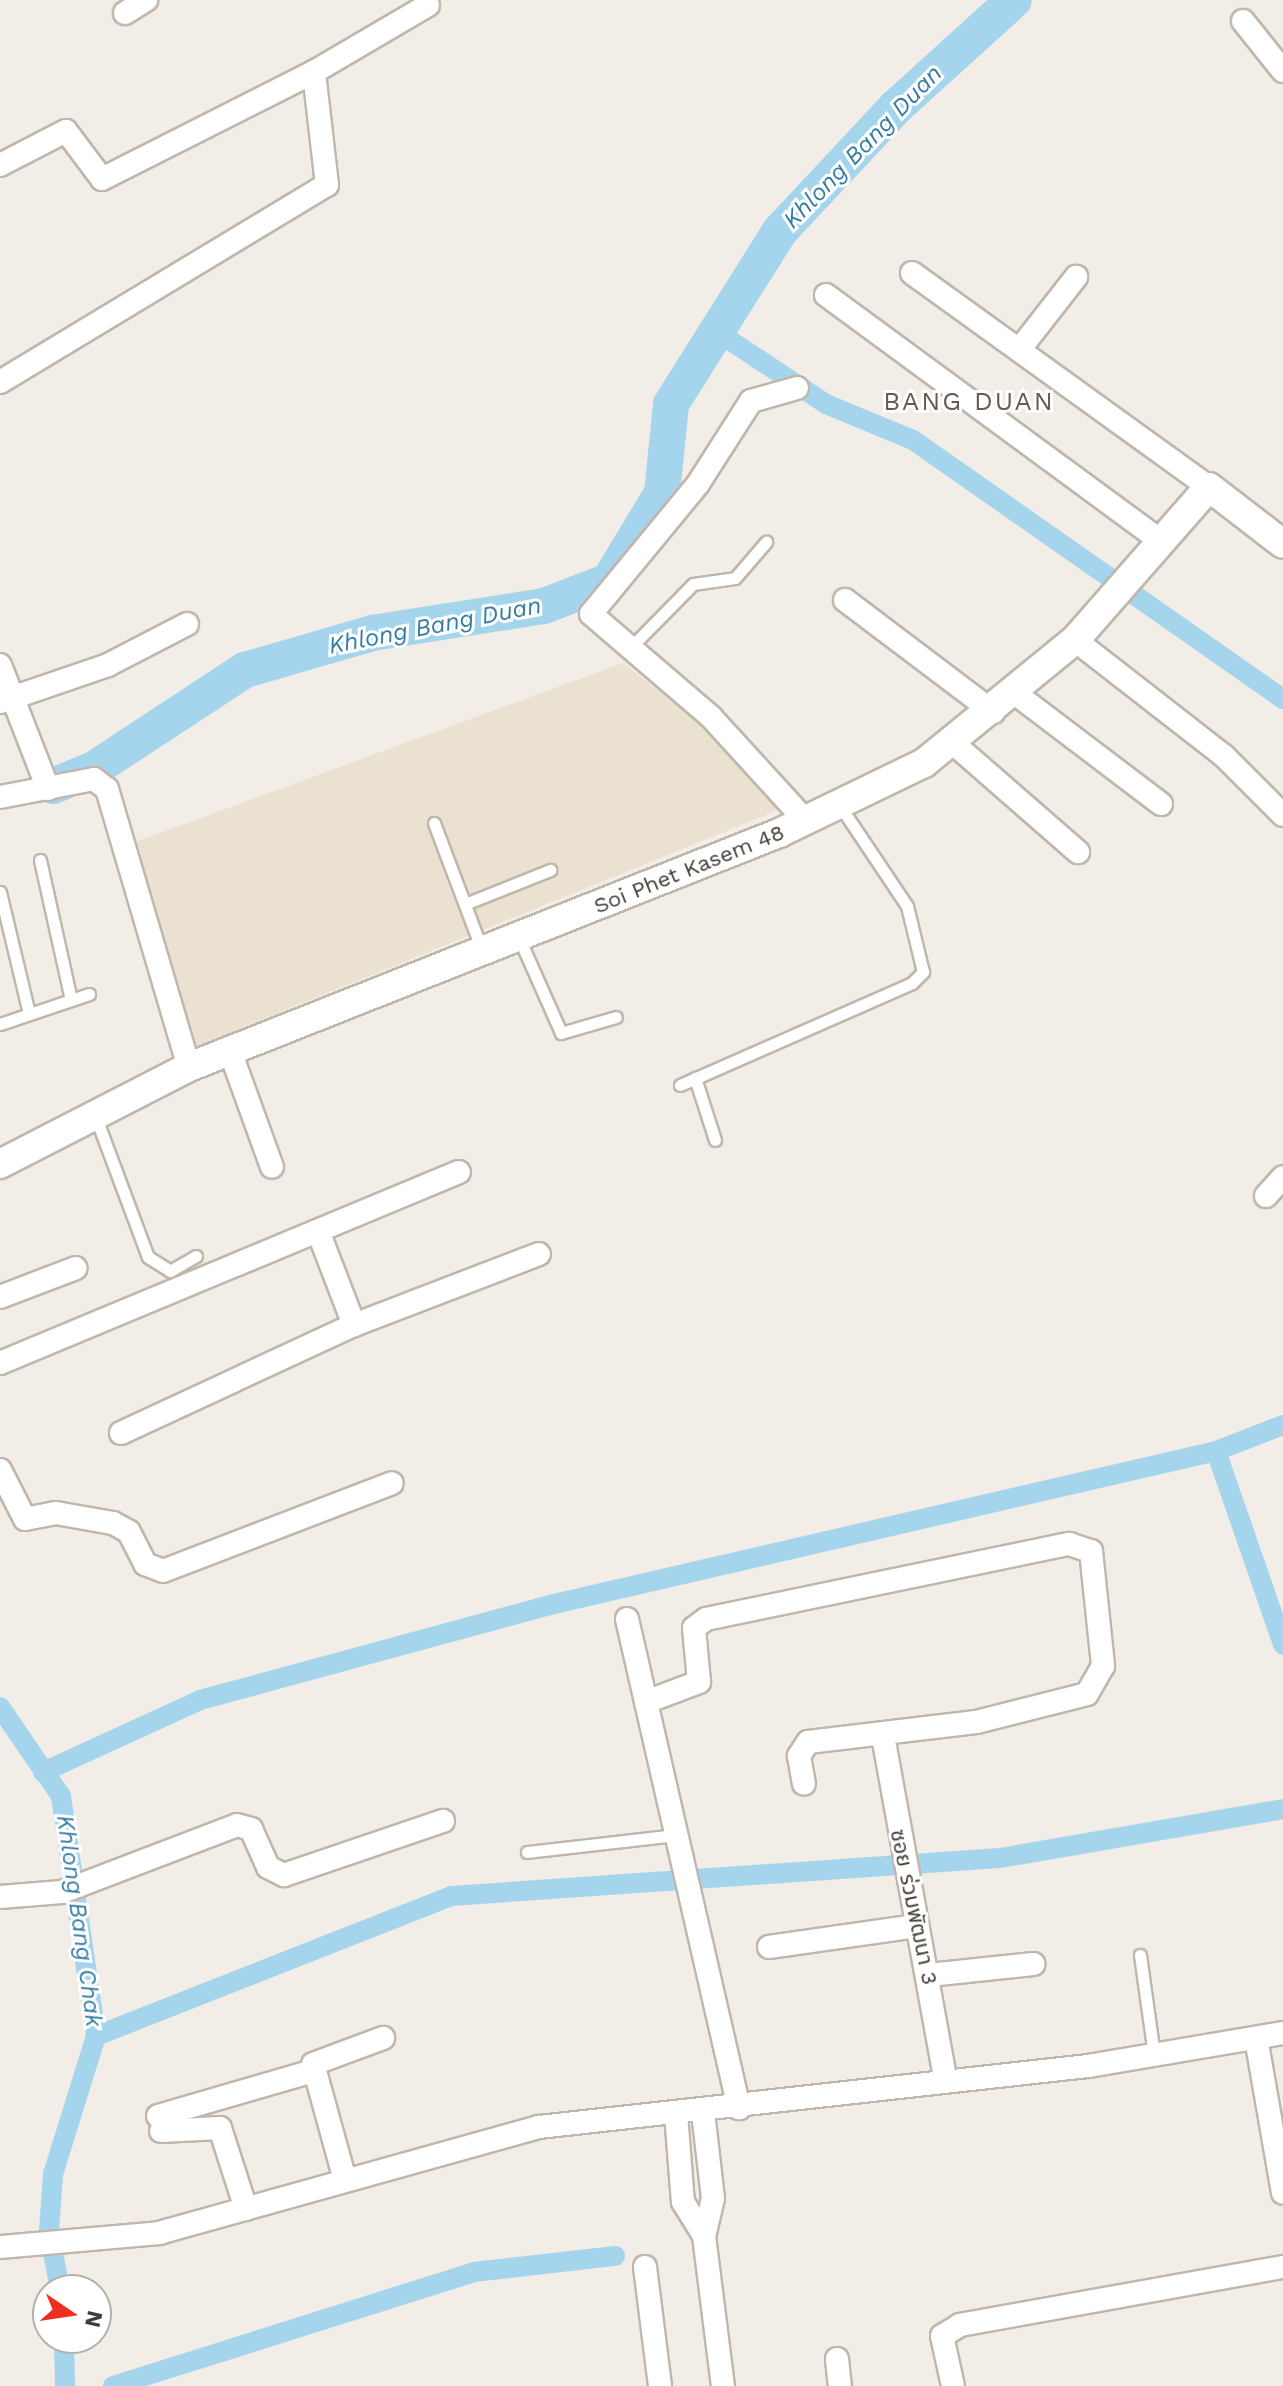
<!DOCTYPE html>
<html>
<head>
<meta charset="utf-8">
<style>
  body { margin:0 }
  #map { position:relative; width:1283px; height:2386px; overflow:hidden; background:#f2ede6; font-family:"Work Sans","Noto Sans Thai",sans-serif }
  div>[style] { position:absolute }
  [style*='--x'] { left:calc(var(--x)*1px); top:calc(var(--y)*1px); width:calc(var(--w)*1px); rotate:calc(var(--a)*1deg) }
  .education>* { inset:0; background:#ebe1d1 }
  .canal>* { height:20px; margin:-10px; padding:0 10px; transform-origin:10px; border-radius:10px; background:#a5d5ec }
  .river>* { height:36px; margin:-18px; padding:0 18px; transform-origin:18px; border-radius:18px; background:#a5d5ec }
  .roads { filter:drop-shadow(2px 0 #c0b7ac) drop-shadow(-2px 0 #c0b7ac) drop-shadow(0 2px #c0b7ac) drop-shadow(0 -2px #c0b7ac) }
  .service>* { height:11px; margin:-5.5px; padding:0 5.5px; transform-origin:5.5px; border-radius:5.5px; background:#fff }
  .minor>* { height:22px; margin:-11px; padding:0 11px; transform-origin:11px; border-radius:11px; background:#fff }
  .tertiary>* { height:28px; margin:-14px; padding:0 14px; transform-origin:14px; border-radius:14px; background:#fff }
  span { translate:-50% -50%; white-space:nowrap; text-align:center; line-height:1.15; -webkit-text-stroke:6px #fff; paint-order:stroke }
  .street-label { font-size:22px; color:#443d36 }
  .water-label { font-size:24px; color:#337da2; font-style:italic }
  .quarter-label { font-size:26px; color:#675a4e; letter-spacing:2px }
  .north { position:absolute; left:32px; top:2274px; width:80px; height:80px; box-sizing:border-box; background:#fff; border:2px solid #b4b1af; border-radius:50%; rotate:103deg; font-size:22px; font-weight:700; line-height:32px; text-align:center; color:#443d36 }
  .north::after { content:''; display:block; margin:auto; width:28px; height:36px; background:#ee2e21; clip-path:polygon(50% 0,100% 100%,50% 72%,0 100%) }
</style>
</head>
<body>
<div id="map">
  <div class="education">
    <i style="clip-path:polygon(623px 663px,800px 801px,192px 1048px,130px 844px)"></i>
  </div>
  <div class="canal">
    <i style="--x:713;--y:329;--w:136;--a:33.6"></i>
    <i style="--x:826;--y:404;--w:94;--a:22.5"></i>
    <i style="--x:913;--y:440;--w:452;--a:35"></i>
    <i style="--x:1216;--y:1451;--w:205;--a:70.9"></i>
    <i style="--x:0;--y:1707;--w:108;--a:55.6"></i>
    <i style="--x:61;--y:1796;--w:243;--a:81.7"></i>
    <i style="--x:96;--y:2036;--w:145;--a:107.3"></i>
    <i style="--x:53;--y:2174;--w:57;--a:94"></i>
    <i style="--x:49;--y:2231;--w:60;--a:79.4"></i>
    <i style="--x:43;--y:1772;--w:173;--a:-24.6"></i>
    <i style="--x:200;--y:1700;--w:367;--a:-15.2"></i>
    <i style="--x:554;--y:1604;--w:679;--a:-13.01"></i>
    <i style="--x:1216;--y:1451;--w:72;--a:-21.2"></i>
    <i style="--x:96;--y:2036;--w:382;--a:-21.5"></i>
    <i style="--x:451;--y:1896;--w:550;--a:-3.96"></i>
    <i style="--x:1000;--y:1858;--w:287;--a:-9.8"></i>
    <i style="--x:64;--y:2338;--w:48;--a:88.8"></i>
    <i style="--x:113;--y:2386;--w:379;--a:-17.5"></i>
    <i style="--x:474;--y:2272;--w:142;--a:-6.5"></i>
  </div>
  <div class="river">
    <i style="--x:53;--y:786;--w:44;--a:-22.5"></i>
    <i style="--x:94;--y:769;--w:181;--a:-33.3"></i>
    <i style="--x:245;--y:670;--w:132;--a:-16.2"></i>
    <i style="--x:372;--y:633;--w:174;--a:-8.9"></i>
    <i style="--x:544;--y:606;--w:70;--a:-21"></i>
    <i style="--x:609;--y:581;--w:103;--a:-58.9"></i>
    <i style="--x:662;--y:493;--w:89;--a:-84.2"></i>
    <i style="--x:671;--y:404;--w:204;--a:-57.8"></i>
    <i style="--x:780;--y:231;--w:170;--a:-46.9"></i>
    <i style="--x:896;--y:107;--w:159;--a:-42.2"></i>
  </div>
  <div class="roads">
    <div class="service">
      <i style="--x:629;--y:649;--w:91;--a:-45.4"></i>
      <i style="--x:693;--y:584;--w:42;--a:-8.1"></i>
      <i style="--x:735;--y:578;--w:48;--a:-49.3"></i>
      <i style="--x:434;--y:823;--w:136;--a:69.3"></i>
      <i style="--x:40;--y:860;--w:143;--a:77.5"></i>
      <i style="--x:0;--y:892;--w:125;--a:76.6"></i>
      <i style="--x:465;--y:904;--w:92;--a:-21.8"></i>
      <i style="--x:519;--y:938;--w:104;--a:66.1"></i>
      <i style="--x:561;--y:1033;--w:57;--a:-16.2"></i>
      <i style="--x:0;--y:1024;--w:94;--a:-18.6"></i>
      <i style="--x:695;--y:1078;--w:65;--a:72.1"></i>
      <i style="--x:680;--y:1085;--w:253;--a:-23.7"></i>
      <i style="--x:912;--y:983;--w:16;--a:-45"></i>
      <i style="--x:923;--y:972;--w:68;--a:-103.6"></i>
      <i style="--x:907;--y:906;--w:120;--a:-123.8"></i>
      <i style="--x:96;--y:1118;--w:148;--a:69.5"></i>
      <i style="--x:148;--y:1257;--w:26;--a:32"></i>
      <i style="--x:170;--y:1271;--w:30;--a:-30"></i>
      <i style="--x:527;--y:1852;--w:151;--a:-6.5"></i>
      <i style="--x:1140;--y:1955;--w:101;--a:82"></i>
    </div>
    <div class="minor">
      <i style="--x:125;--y:13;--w:25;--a:-32"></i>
      <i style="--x:1243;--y:21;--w:64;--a:51.3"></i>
      <i style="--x:0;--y:165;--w:74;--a:-27.3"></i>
      <i style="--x:66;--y:131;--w:60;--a:53.1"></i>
      <i style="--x:102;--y:179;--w:237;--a:-26.8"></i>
      <i style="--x:912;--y:273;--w:366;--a:35.8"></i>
      <i style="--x:826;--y:295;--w:411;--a:36.3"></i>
      <i style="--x:1019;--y:350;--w:93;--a:-52"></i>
      <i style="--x:0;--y:382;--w:382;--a:-31.1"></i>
      <i style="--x:327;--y:185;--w:114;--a:-96.6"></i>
      <i style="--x:314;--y:72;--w:132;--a:-30.4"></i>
      <i style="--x:797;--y:388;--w:48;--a:164.2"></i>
      <i style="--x:751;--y:401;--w:98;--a:122.6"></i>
      <i style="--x:698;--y:484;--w:168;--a:129.5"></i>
      <i style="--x:591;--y:614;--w:158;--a:40.6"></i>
      <i style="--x:711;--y:717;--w:142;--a:47.6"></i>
      <i style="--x:845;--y:600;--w:186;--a:37.1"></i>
      <i style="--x:1075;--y:640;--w:189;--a:37.9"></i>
      <i style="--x:1224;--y:756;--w:83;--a:45"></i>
      <i style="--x:0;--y:665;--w:133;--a:68.8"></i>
      <i style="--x:1016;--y:694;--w:182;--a:37.2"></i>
      <i style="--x:0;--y:702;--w:114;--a:-18.9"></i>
      <i style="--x:108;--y:665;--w:89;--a:-27.4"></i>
      <i style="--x:953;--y:743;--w:166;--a:41.1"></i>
      <i style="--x:0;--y:797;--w:96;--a:-10.8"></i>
      <i style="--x:94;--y:779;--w:16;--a:38"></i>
      <i style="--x:107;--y:789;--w:290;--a:73.6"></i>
      <i style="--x:230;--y:1051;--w:123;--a:70.1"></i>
      <i style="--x:1266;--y:1196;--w:25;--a:-48"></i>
      <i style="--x:318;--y:1231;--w:101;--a:69"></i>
      <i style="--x:0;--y:1297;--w:81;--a:-20.9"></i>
      <i style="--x:0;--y:1363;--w:497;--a:-22.6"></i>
      <i style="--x:121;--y:1433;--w:257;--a:-24.9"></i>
      <i style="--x:354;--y:1325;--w:198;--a:-21"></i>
      <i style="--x:0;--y:1470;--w:55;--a:63"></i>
      <i style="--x:25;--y:1519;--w:32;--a:-11"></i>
      <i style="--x:56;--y:1513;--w:58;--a:10"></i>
      <i style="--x:113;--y:1523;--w:18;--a:29"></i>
      <i style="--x:129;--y:1532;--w:36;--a:63"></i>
      <i style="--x:145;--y:1564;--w:19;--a:21"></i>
      <i style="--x:163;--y:1571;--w:245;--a:-21"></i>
      <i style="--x:627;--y:1619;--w:502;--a:77.1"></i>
      <i style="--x:646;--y:1702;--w:57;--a:-20.7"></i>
      <i style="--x:699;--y:1682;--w:54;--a:-95.3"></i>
      <i style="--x:694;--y:1628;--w:15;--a:-37"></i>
      <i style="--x:706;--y:1619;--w:371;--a:-11.7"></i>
      <i style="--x:1069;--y:1544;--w:23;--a:18"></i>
      <i style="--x:1091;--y:1551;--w:116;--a:84"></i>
      <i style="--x:1103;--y:1666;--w:32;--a:120"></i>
      <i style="--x:1087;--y:1694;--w:114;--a:165.8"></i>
      <i style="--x:976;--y:1722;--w:169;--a:173.2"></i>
      <i style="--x:808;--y:1742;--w:17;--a:123"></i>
      <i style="--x:799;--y:1756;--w:28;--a:80"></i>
      <i style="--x:883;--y:1736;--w:347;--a:79.7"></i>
      <i style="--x:0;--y:1897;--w:62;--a:-4.6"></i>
      <i style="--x:62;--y:1892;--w:187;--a:-20.9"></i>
      <i style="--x:237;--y:1825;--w:15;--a:16"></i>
      <i style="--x:251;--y:1829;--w:42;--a:65.9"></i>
      <i style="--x:268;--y:1867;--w:18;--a:27"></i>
      <i style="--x:284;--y:1875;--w:168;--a:-18.8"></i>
      <i style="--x:769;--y:1947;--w:149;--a:-8.1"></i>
      <i style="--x:929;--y:1975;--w:105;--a:-6"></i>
      <i style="--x:1256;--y:2038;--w:157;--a:80.1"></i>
      <i style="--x:703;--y:2112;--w:87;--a:83.4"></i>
      <i style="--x:713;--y:2198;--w:39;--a:103"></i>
      <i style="--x:704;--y:2236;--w:151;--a:82.8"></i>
      <i style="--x:676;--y:2114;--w:88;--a:85.5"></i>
      <i style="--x:683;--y:2202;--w:40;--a:58"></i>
      <i style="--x:158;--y:2116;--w:161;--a:-16.2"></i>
      <i style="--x:161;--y:2131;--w:59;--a:-2.9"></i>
      <i style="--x:220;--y:2128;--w:85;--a:72.2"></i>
      <i style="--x:345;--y:2180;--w:120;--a:-105.4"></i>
      <i style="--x:313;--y:2064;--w:75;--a:-20.4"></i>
      <i style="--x:0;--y:2247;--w:160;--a:-5"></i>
      <i style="--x:159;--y:2233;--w:395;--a:-15.6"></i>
      <i style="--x:539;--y:2127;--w:552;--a:-6.34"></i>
      <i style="--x:1088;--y:2066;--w:198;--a:-9.6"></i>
      <i style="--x:645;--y:2267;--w:120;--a:82.8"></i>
      <i style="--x:837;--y:2359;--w:27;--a:84"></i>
      <i style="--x:953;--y:2386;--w:51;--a:-102.4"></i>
      <i style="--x:942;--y:2336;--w:21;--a:-31"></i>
      <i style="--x:960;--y:2325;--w:328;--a:-10.2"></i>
    </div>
    <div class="tertiary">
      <i style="--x:0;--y:1164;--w:212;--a:-27.2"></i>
      <i style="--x:189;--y:1067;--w:635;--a:-21.63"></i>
      <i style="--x:779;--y:833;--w:161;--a:-25.8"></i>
      <i style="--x:924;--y:763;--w:195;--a:-39.2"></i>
      <i style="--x:1075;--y:640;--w:203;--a:-48.8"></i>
      <i style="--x:1209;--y:487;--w:93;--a:37.6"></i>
    </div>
  </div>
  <div class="street-label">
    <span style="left:689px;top:869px;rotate:-22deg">Soi Phet Kasem 48</span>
    <span style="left:914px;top:1907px;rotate:78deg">ซอย ร่วมพัฒนา 3</span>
  </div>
  <div class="water-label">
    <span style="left:863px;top:147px;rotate:-46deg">Khlong Bang Duan</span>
    <span style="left:435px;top:626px;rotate:-11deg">Khlong Bang Duan</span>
    <span style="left:79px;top:1921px;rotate:82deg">Khlong Bang Chak</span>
  </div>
  <div class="quarter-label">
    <span style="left:969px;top:402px">BANG DUAN</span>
  </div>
  <div class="north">N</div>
</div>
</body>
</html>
